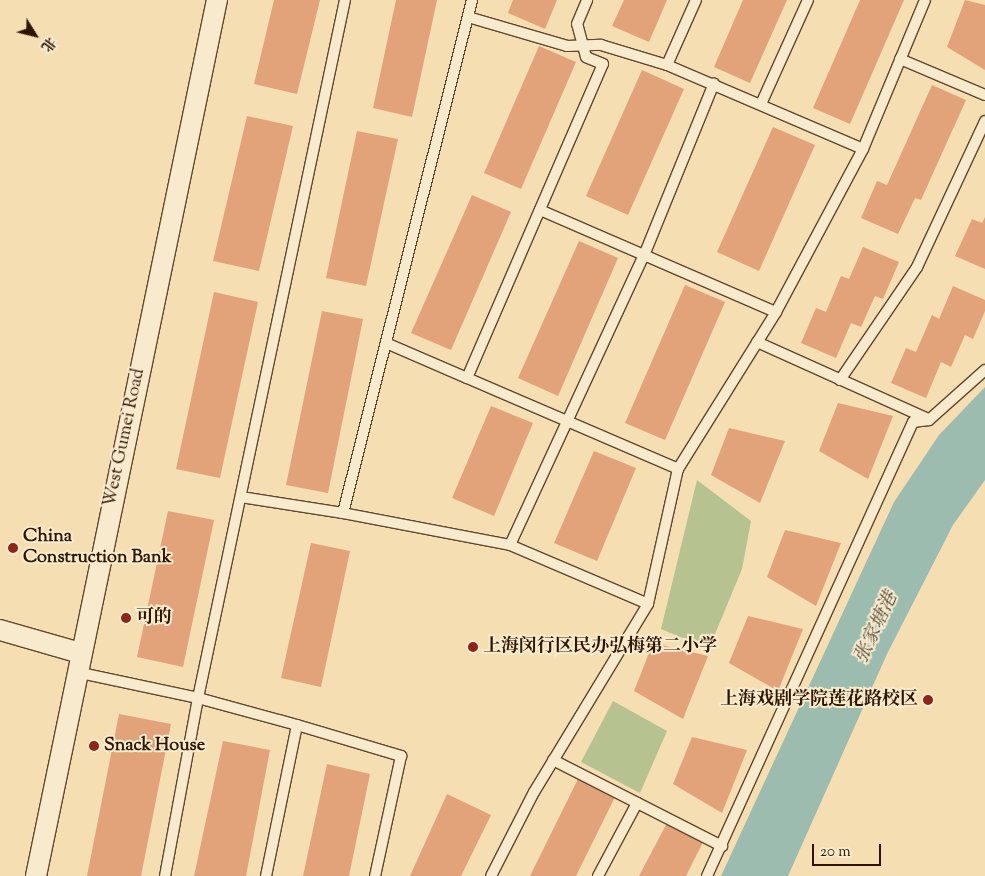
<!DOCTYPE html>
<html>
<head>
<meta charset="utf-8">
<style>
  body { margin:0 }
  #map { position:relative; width:985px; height:876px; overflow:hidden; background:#f5deb2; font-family:"Sorts Mill Goudy","Noto Serif SC",serif }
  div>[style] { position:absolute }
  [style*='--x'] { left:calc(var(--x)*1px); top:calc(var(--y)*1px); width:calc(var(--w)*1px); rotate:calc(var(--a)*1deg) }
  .green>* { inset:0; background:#b6c290 }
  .water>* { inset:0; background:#9cbcb0 }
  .building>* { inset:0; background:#e2a27a }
  .roads { filter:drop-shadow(1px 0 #60472c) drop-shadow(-1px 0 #60472c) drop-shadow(0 1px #60472c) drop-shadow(0 -1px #60472c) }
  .service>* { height:10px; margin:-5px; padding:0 5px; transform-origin:5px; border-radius:5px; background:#f8eacd }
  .minor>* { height:20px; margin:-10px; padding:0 10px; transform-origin:10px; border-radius:10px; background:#f8eacd }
  .dots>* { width:14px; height:14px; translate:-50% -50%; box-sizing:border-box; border:2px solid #f8eacd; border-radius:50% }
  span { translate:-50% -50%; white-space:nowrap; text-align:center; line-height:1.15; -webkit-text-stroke:4px #f8eacd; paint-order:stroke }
  .street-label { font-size:18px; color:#2e1500 }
  .poi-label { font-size:18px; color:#2e1500; font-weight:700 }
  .left { translate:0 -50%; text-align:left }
  .right { translate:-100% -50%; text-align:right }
  .water-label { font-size:19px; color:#544f3e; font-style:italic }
  .north { position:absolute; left:10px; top:10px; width:50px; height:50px; -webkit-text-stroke:4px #f8eacd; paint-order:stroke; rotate:126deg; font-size:14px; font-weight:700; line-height:20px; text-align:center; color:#2e1500 }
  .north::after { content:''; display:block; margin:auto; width:18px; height:22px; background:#2e1500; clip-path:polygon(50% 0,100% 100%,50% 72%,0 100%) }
  .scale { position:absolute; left:812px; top:844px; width:69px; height:22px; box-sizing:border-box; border:2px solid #2e1500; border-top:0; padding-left:6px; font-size:15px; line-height:18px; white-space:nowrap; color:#2e1500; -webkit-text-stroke:4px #f8eacd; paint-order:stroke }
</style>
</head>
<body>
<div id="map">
  <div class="green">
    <i style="clip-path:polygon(697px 480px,751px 521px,742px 569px,715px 634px,695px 643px,661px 629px)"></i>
    <i style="clip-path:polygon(613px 701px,667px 731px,640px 793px,581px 762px)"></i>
  </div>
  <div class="water">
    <i style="clip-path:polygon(985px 387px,985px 480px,953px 525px,887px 654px,788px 876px,721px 876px,894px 502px,939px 435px)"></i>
  </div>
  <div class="building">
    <i style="clip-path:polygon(274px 0,320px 0,297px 94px,254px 84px)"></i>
    <i style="clip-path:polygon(396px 0,437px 0,412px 117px,373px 108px)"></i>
    <i style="clip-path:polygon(513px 0,557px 0,545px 29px,508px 13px)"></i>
    <i style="clip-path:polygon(624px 0,667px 0,649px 42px,612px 26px)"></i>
    <i style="clip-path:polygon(743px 0,787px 0,750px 83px,714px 67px)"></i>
    <i style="clip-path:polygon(860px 0,904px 0,850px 124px,813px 108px)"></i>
    <i style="clip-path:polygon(965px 0,985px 5px,985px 70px,947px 47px)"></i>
    <i style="clip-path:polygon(539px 46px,576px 62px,521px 189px,484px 173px)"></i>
    <i style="clip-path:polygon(642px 70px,684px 89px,628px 215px,586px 196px)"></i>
    <i style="clip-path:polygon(932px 85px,966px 100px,921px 200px,915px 198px,898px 234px,861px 218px,877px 181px,887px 185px)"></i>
    <i style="clip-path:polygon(247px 116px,293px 126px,259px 271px,213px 261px)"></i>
    <i style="clip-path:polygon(773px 127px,815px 145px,759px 271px,717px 252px)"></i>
    <i style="clip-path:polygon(357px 131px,398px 139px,366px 286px,326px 278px)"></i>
    <i style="clip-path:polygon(472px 195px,511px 212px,451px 350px,411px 333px)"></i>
    <i style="clip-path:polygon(985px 217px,985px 269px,955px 256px,972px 219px,982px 223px)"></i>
    <i style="clip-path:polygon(579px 241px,618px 258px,558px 396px,518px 378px)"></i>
    <i style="clip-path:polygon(863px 247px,899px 262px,883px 299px,875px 296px,861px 327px,851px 323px,836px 358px,801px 343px,816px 308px,826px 312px,841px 276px,849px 279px)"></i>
    <i style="clip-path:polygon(685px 285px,725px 302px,665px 440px,625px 423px)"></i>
    <i style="clip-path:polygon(953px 286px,985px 300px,985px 311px,973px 339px,965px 335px,951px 367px,941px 362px,926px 398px,891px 383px,906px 348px,916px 352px,932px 315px,939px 319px)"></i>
    <i style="clip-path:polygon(214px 292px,258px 302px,220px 478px,176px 469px)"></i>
    <i style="clip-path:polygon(322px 311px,363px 319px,328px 493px,286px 485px)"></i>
    <i style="clip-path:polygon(838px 403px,893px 416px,868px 479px,819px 451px)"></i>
    <i style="clip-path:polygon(491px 406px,533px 423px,494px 516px,452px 498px)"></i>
    <i style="clip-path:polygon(729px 428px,785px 441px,760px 503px,711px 475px)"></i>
    <i style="clip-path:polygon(594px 451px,636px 468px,597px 561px,554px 543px)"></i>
    <i style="clip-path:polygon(168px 511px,214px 520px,183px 667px,137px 657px)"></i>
    <i style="clip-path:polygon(785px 530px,841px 543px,816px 606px,767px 577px)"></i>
    <i style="clip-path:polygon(311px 543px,350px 551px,321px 687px,281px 678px)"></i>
    <i style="clip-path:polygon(748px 616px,803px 629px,778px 691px,729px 663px)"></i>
    <i style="clip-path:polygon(653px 643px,708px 656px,683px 719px,634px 691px)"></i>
    <i style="clip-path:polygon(119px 714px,171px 724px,141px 876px,87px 876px)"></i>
    <i style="clip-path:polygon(692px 737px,747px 750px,722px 813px,673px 784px)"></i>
    <i style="clip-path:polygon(223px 741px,270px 750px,246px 876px,194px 876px)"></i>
    <i style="clip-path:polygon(327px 764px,370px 774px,349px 876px,303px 876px)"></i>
    <i style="clip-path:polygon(578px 779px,615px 797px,576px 876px,530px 876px)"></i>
    <i style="clip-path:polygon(447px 794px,491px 815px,461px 876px,410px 876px)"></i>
    <i style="clip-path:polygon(667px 823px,703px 842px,686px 876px,639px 876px)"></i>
  </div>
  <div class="roads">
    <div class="service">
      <i style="--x:468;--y:17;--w:103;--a:16.3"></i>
      <i style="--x:567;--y:46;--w:34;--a:-2"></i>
      <i style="--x:601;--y:45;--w:69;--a:16.9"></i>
      <i style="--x:667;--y:65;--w:213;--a:23.2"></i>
      <i style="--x:900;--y:59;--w:92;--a:23"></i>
      <i style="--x:667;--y:65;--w:71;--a:-66"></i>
      <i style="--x:761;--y:104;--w:114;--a:-65.7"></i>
      <i style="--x:540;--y:210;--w:257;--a:23.4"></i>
      <i style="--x:757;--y:342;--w:188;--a:24.2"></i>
      <i style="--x:386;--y:343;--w:88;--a:23.4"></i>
      <i style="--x:467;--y:378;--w:342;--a:-66.6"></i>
      <i style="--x:603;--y:64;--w:18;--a:-158"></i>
      <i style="--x:586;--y:57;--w:34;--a:-105"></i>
      <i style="--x:577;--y:24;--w:26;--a:-67"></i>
      <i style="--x:467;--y:378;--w:230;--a:23.3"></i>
      <i style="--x:840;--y:380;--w:137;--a:-55.7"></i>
      <i style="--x:917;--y:267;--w:161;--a:-65"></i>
      <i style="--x:241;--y:497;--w:103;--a:8.9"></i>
      <i style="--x:343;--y:513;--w:529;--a:-75.88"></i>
      <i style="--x:343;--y:513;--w:170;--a:10.8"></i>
      <i style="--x:510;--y:545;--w:150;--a:23.1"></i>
      <i style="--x:648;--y:604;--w:220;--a:121.2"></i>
      <i style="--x:534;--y:792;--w:94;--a:117.1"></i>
      <i style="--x:510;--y:545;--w:322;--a:-65.2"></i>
      <i style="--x:645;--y:253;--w:183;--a:-67.9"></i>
      <i style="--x:648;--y:604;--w:138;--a:-77.5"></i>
      <i style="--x:678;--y:469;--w:185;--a:-58"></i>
      <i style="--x:776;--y:312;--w:185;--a:-61.9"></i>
      <i style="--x:863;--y:149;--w:161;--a:-67.4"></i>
      <i style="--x:76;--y:672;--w:125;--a:12"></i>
      <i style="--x:198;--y:698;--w:181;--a:100.5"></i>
      <i style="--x:297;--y:725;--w:109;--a:16.6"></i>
      <i style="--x:401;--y:756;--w:123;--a:102.2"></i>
      <i style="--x:553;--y:760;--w:190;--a:27"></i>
      <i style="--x:266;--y:876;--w:154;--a:-78.4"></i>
      <i style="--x:297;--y:725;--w:103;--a:-164.7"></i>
      <i style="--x:198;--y:698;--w:713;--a:-78.11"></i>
      <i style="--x:598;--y:876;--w:83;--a:-61.9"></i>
      <i style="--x:707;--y:876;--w:499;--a:-65.6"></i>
      <i style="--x:913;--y:422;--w:16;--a:-7"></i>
      <i style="--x:929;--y:420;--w:75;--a:-41.8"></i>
    </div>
    <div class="minor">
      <i style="--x:0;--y:630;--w:83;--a:16"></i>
      <i style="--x:36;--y:876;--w:895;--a:-78.33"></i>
    </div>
  </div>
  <div class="dots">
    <i style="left:13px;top:548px;background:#8f2418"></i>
    <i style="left:126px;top:618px;background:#8f2418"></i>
    <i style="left:473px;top:647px;background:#8f2418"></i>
    <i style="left:928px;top:700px;background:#8f2418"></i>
    <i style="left:94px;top:746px;background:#8f2418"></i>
  </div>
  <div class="street-label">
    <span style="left:125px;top:438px;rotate:-78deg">West Gumei Road</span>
  </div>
  <div class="poi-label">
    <span class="left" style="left:23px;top:548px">China<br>Construction Bank</span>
    <span class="left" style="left:136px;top:618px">可的</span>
    <span class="left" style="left:483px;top:647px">上海闵行区民办弘梅第二小学</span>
    <span class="right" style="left:918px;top:700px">上海戏剧学院莲花路校区</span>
    <span class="left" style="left:104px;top:746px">Snack House</span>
  </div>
  <div class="water-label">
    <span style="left:877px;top:628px;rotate:-65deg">张家塘港</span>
  </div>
  <div class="north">北</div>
  <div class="scale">20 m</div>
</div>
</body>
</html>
